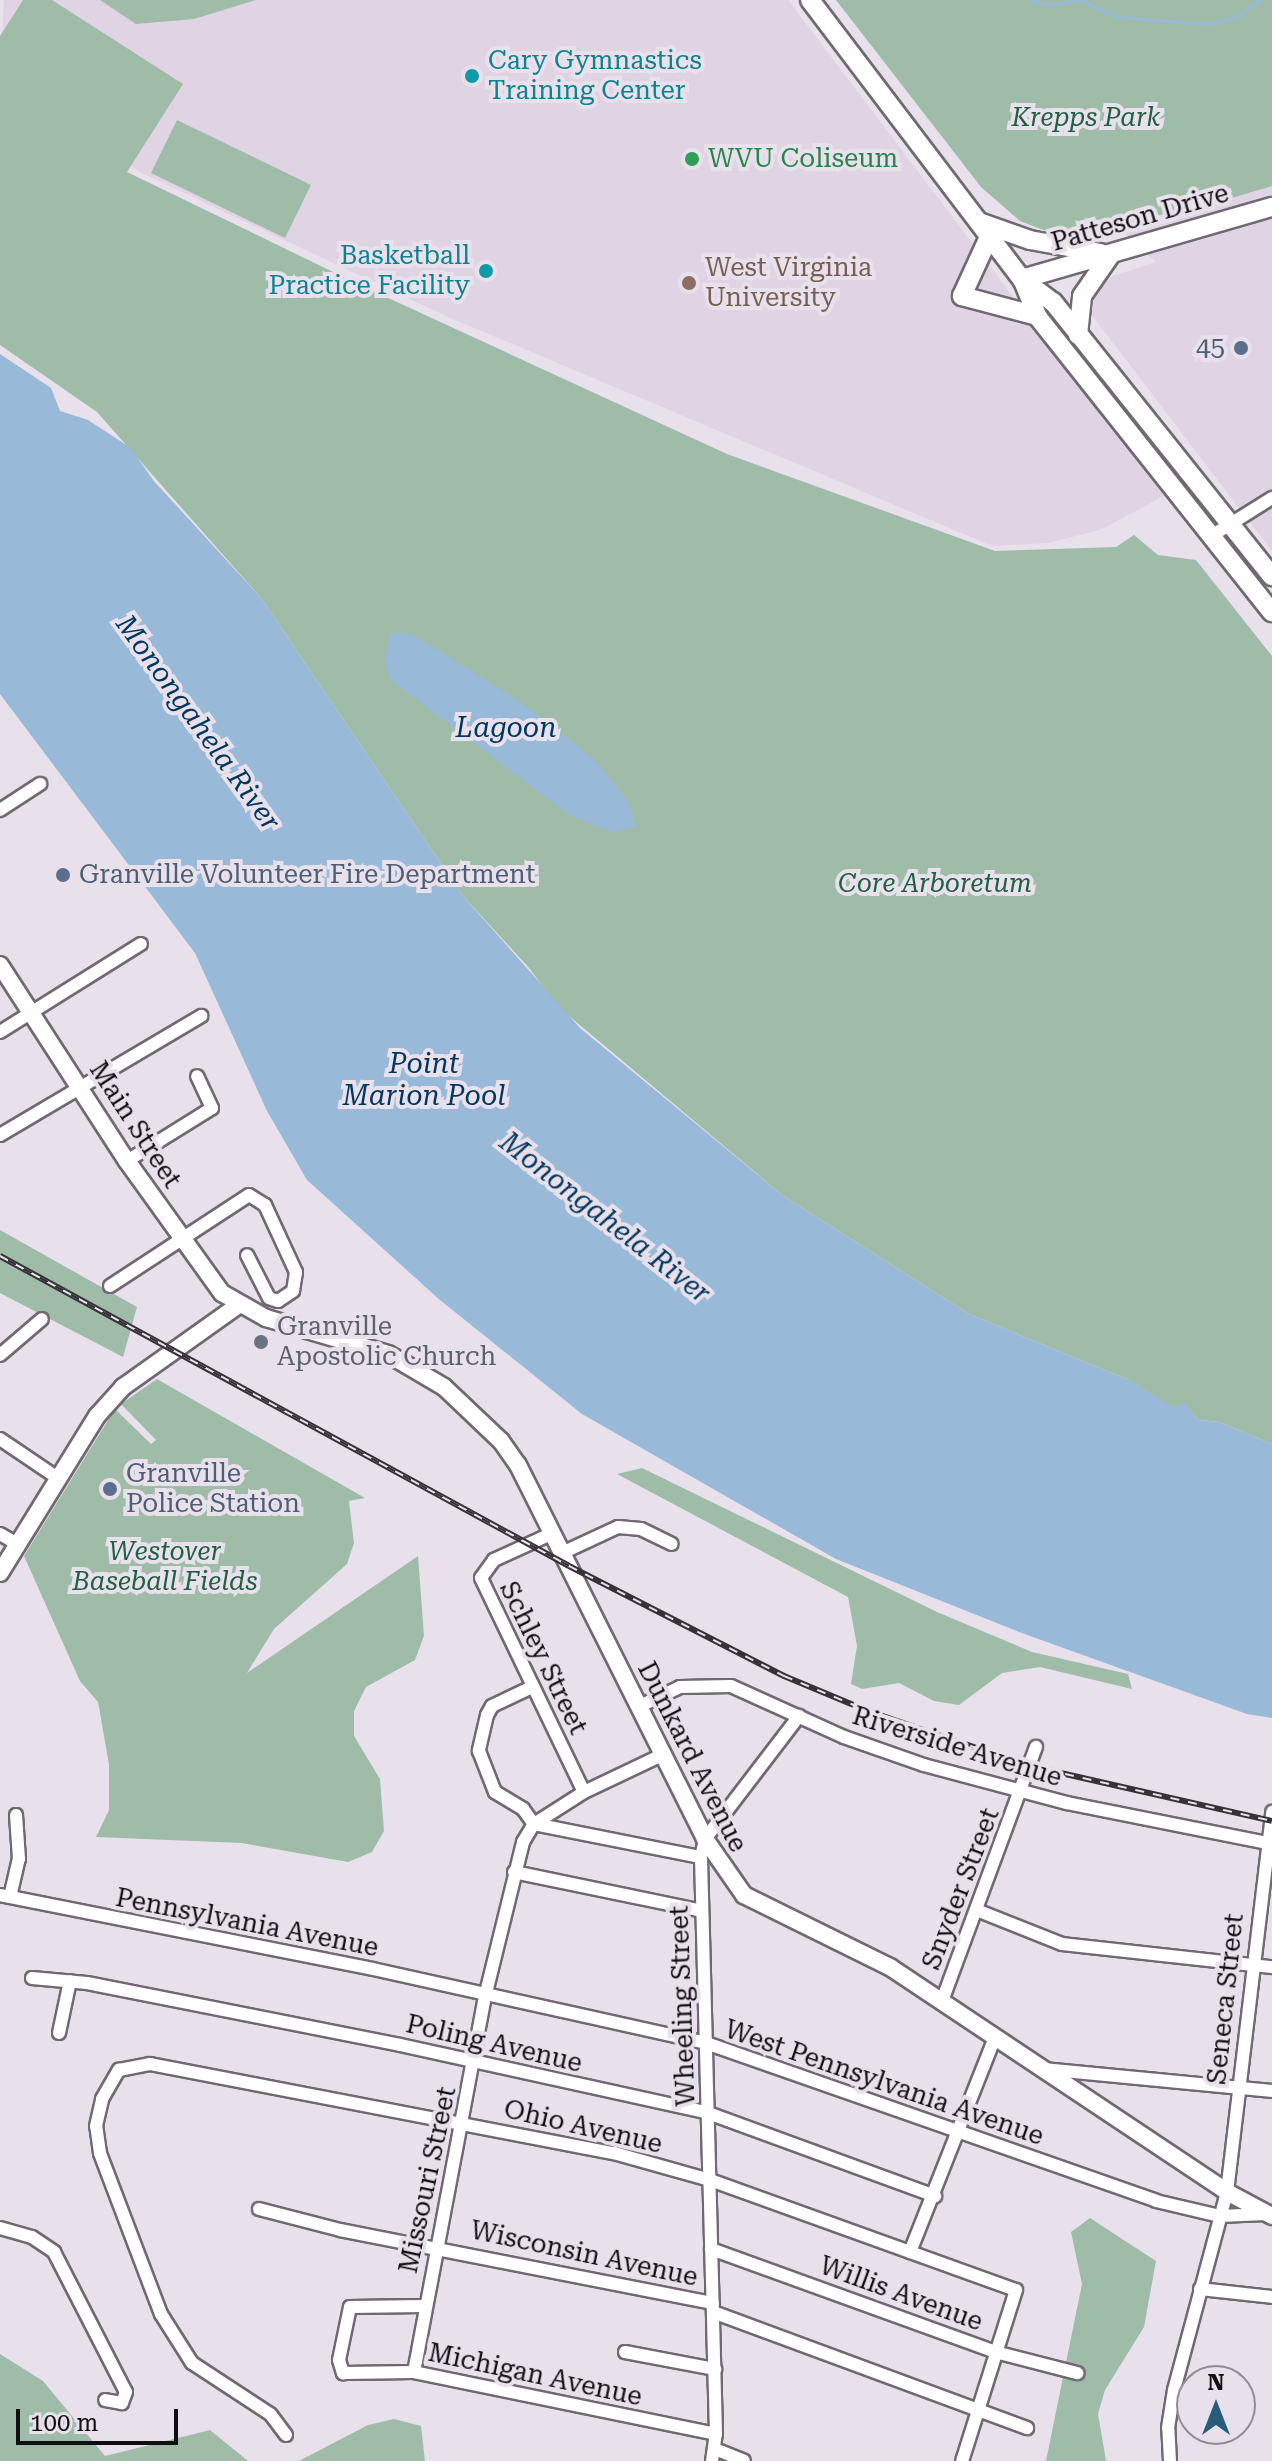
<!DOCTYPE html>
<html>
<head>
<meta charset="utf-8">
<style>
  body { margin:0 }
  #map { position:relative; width:1272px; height:2461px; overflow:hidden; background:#e8e0eb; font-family:"Roboto Serif",serif }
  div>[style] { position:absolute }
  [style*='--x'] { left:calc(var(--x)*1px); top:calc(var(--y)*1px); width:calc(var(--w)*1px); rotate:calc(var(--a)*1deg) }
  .built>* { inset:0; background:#e0d3e4 }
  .green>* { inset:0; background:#9fbca9 }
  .water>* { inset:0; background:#98b9d8 }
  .stream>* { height:3px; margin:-1.5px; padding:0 1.5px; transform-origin:1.5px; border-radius:1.5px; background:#98b9d8 }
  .roads { filter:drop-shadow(2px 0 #706972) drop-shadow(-2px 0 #706972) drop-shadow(0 2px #706972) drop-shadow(0 -2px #706972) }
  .street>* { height:12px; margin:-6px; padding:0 6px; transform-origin:6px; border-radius:6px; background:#fff }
  .secondary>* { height:16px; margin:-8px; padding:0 8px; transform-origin:8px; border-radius:8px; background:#fff }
  .primary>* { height:18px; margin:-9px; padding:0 9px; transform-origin:9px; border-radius:9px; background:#fff }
  .rail>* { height:6px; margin-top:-3px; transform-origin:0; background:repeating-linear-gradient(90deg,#e8e0eb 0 9px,#363237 0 18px); box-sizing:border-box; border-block:2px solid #363237 }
  .dots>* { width:22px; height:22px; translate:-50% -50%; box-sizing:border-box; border:4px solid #e8e0eb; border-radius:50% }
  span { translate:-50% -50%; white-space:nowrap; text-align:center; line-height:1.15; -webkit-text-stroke:8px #e8e0eb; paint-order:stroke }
  .culture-label { font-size:26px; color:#0d838f }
  .left { translate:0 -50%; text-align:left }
  .right { translate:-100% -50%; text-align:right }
  .park-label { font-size:26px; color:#1f6140; font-style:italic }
  .leisure-label { font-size:26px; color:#27864d }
  .street-label { font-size:26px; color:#110e11 }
  .education-label { font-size:26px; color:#785e54 }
  .service-label { font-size:26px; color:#4e5e75 }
  .worship-label { font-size:26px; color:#5b616d }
  .water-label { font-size:28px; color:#00375e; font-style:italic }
  .north { position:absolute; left:1176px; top:2365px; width:80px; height:80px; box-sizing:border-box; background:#e8e0eb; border:2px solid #928c94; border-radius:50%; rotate:0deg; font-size:22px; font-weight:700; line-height:32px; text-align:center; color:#110e11 }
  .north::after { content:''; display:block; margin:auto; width:28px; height:36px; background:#295c79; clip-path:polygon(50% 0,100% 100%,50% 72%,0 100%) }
  .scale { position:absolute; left:16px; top:2409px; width:162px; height:36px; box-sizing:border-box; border:4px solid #110e11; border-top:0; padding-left:10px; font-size:24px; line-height:28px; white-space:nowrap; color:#110e11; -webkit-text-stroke:6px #e8e0eb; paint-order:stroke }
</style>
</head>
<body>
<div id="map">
  <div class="built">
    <i style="clip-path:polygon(4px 0,788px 0,1164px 496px,1100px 530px,1047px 543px,992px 546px,446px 316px,142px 173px,0 88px)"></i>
    <i style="clip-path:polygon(1000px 121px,1272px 170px,1272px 551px,1091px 314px,1098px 287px,1113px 276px,1156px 262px)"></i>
  </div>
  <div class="green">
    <i style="clip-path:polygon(23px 0,52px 0,183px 84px,127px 172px,360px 285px,727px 454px,995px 551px,1116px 547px,1134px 535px,1158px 555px,1196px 560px,1272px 656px,1272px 1444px,1219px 1422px,1198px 1420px,1185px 1404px,1173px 1408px,1129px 1380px,969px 1314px,782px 1195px,556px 1005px,530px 969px,463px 896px,261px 598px,97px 412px,0 345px,0 36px)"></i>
    <i style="clip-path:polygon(100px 0,256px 0,194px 19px,136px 24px)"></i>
    <i style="clip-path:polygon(836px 0,1272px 0,1272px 186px,1111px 234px,1054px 234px,1020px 221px,981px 187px)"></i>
    <i style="clip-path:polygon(177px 120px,311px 185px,285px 238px,151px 173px)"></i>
    <i style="clip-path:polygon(0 1230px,137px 1307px,123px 1357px,0 1293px)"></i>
    <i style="clip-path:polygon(157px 1379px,365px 1498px,349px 1501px,354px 1543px,347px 1564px,274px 1629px,247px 1673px,418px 1556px,424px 1636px,415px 1660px,366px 1687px,354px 1711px,354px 1736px,380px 1779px,384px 1831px,372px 1852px,348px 1862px,242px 1843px,96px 1837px,109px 1810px,109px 1764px,98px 1702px,80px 1681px,24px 1556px,115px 1409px,151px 1444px,156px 1440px,121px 1404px)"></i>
    <i style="clip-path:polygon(642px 1468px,937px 1612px,1032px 1652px,1128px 1674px,1132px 1689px,1040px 1667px,1002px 1673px,959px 1705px,934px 1701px,899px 1683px,862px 1689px,851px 1684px,857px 1646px,848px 1597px,617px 1474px)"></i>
    <i style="clip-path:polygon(1090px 2218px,1156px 2261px,1144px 2327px,1105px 2390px,1098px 2414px,1106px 2461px,1046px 2461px,1082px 2284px,1071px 2232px)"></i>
    <i style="clip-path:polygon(0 2354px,43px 2381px,105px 2456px,210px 2430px,248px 2461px,0 2461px)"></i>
    <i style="clip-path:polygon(394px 2419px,421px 2426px,425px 2461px,299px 2461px,368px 2425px)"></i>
  </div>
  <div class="water">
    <i style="clip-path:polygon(0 354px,51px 388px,60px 411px,88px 420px,131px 448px,153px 480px,261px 598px,463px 896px,580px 1028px,782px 1195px,969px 1314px,1129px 1380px,1173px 1407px,1185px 1403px,1198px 1420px,1219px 1422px,1272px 1444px,1272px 1718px,1247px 1714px,1019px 1632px,836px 1559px,582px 1414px,440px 1300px,307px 1180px,267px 1111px,195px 953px,0 694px)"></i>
    <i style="clip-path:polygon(390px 633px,409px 633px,427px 643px,519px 701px,592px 757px,630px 803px,636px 827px,612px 832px,571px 816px,391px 680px,385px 664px)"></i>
  </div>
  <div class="stream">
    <i style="--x:1031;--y:0;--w:17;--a:17"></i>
    <i style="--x:1047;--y:5;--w:32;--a:-9"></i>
    <i style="--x:1081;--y:0;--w:40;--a:25"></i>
    <i style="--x:1117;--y:17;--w:93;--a:4.3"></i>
    <i style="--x:1210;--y:24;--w:29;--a:-16"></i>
    <i style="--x:1238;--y:16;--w:27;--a:-36"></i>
  </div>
  <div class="roads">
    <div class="street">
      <i style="--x:1213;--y:535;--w:70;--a:-32.1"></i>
      <i style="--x:0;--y:810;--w:48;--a:-33"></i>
      <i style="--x:0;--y:1032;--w:166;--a:-32"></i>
      <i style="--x:0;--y:1135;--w:234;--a:-30.6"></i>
      <i style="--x:127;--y:1161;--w:100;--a:-31.9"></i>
      <i style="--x:212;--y:1108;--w:35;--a:-115"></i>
      <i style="--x:110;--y:1286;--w:166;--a:-33.2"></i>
      <i style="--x:249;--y:1195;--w:19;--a:32"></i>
      <i style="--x:265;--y:1205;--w:74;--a:65.2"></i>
      <i style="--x:296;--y:1272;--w:19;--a:99"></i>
      <i style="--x:293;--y:1291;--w:18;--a:146"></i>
      <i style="--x:278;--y:1301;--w:9;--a:-162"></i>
      <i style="--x:269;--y:1298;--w:48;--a:-117.1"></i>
      <i style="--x:0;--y:1355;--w:55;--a:-40.6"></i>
      <i style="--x:0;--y:1439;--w:71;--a:34.1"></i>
      <i style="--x:553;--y:1533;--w:65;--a:155.4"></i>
      <i style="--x:494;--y:1560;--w:22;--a:126"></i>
      <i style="--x:481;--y:1578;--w:237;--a:64.3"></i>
      <i style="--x:0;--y:1534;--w:20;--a:30"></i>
      <i style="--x:562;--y:1553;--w:62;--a:-24.9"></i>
      <i style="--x:618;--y:1527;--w:23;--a:5"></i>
      <i style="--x:641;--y:1529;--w:34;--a:26"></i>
      <i style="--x:532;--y:1687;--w:44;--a:154.6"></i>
      <i style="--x:492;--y:1706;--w:10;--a:119"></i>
      <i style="--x:487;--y:1715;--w:37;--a:103"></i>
      <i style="--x:479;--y:1751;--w:44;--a:68.7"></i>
      <i style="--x:495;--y:1792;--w:33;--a:31"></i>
      <i style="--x:523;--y:1809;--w:19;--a:54"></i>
      <i style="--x:534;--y:1824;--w:170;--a:11.2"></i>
      <i style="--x:640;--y:1706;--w:44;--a:-25.4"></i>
      <i style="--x:680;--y:1687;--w:51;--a:-1.1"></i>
      <i style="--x:731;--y:1686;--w:124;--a:24.3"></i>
      <i style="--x:844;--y:1737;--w:85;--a:19.3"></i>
      <i style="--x:924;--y:1765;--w:148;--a:14.9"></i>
      <i style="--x:1067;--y:1803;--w:209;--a:11.3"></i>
      <i style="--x:514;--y:1872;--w:192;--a:11.7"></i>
      <i style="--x:0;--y:1895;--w:380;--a:11.2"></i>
      <i style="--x:373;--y:1969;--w:341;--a:12.5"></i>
      <i style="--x:706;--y:2043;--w:477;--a:19.3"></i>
      <i style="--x:1156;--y:2201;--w:66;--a:13.2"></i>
      <i style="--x:1220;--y:2216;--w:46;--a:-2.5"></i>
      <i style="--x:10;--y:1897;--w:39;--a:-77"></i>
      <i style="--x:19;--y:1859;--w:44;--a:-93.9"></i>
      <i style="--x:979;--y:1911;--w:89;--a:21.7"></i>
      <i style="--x:1062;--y:1944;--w:211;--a:6.3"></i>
      <i style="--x:32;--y:1978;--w:55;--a:5.2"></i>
      <i style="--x:87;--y:1983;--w:319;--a:11.2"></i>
      <i style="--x:400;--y:2045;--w:315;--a:12.4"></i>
      <i style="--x:708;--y:2113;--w:242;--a:20.1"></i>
      <i style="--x:942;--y:2001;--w:271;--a:-69.7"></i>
      <i style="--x:59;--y:2033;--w:53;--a:-78.1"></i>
      <i style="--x:1044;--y:2069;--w:229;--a:5.5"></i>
      <i style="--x:259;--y:2209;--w:84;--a:14.5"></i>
      <i style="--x:340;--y:2230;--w:380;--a:11.1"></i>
      <i style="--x:0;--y:2228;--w:33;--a:16"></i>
      <i style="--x:32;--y:2237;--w:27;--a:34"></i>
      <i style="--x:54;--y:2252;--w:157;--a:62.8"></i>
      <i style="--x:126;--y:2392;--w:12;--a:110"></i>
      <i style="--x:122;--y:2403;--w:17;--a:-170"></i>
      <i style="--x:711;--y:2249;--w:306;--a:19.9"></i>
      <i style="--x:999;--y:2353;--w:81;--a:14.4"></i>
      <i style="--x:910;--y:2252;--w:231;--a:-68.4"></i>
      <i style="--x:1200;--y:2289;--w:72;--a:6.3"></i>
      <i style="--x:423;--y:2306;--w:73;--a:179.2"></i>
      <i style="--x:350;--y:2307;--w:54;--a:101.7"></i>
      <i style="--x:339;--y:2360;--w:14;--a:73"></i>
      <i style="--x:343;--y:2373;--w:71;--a:-0.8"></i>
      <i style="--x:414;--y:2372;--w:308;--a:11.6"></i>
      <i style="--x:713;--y:2312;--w:335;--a:20.3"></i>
      <i style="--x:625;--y:2352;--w:92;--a:10.7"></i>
      <i style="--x:414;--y:2372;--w:382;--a:-79.3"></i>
      <i style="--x:485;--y:1997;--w:160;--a:-76.2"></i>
      <i style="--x:523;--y:1842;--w:21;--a:-59"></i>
      <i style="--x:534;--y:1824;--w:59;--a:-32.6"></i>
      <i style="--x:584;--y:1792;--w:89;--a:-25.4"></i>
      <i style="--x:286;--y:2435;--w:26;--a:-127"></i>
      <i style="--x:270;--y:2414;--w:93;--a:-146.8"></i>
      <i style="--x:192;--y:2363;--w:58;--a:-122.3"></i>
      <i style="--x:161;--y:2314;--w:172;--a:-110.8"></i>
      <i style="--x:100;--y:2153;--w:27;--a:-98"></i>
      <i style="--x:96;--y:2126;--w:28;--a:-77"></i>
      <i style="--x:102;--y:2099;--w:34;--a:-60"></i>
      <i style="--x:119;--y:2070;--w:32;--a:-11"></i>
      <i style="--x:150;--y:2064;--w:472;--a:10.9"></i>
      <i style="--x:614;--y:2153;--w:100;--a:15.7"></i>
      <i style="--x:710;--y:2180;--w:325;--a:19.8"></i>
      <i style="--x:1016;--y:2290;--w:179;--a:107.5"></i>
      <i style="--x:715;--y:2449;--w:31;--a:22"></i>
      <i style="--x:712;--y:2461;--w:27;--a:-82"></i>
      <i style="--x:716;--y:2434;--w:577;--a:-91.49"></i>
      <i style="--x:701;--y:1857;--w:18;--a:-77"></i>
      <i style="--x:705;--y:1839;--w:155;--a:-52.6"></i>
      <i style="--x:1170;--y:2461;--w:33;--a:-93"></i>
      <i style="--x:1168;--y:2428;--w:38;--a:-81"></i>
      <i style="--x:1174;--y:2390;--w:205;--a:-75"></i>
      <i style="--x:1227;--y:2192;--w:383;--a:-83.2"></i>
    </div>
    <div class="secondary">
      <i style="--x:0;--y:965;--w:234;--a:57.1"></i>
      <i style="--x:127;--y:1161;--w:163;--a:54.3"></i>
      <i style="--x:222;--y:1293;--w:51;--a:29.6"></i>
      <i style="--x:266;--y:1318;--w:127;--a:16.4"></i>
      <i style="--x:388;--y:1354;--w:65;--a:30.5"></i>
      <i style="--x:444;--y:1387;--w:79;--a:43.5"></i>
      <i style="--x:501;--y:1441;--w:29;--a:55"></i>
      <i style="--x:518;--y:1465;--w:418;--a:63.4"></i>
      <i style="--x:705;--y:1839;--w:68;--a:55.1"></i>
      <i style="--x:744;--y:1895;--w:163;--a:26.3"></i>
      <i style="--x:890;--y:1967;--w:405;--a:33.7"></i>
      <i style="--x:1227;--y:2192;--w:51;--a:28.1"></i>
      <i style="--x:0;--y:1573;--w:185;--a:-58.3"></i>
      <i style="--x:97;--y:1416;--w:39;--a:-48"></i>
      <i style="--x:123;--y:1387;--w:140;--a:-35.4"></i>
    </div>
    <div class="primary">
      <i style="--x:810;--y:0;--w:350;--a:52.8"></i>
      <i style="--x:1022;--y:279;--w:39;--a:37"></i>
      <i style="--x:1053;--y:302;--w:351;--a:51.4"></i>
      <i style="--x:979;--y:222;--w:54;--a:19.4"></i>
      <i style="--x:1030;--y:240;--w:72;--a:10.4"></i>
      <i style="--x:989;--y:237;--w:65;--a:114.6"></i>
      <i style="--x:962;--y:296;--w:78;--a:14.9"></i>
      <i style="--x:1022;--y:279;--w:260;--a:-16.1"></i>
      <i style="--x:1023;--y:281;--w:38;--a:68"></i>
      <i style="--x:1037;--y:316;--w:378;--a:51.6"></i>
      <i style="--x:1078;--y:335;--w:39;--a:-84"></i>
      <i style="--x:1082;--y:296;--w:51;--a:-55.4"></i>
    </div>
  </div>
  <div class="rail">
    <i style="--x:0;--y:1256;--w:648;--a:28.58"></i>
    <i style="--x:569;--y:1566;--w:242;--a:27.1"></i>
    <i style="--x:784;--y:1676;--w:91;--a:22.6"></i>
    <i style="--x:868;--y:1711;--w:171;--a:18.8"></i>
    <i style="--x:1030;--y:1766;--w:248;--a:12.8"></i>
  </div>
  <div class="dots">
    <i style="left:472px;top:76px;background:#0f9aa8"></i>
    <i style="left:692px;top:159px;background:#2e9e5b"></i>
    <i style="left:486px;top:271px;background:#0f9aa8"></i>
    <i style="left:689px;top:283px;background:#8d6e63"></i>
    <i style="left:1241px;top:348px;background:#5c6f8a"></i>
    <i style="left:63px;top:875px;background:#5c6f8a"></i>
    <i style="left:261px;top:1342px;background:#6b7280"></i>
    <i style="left:110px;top:1489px;background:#5c6f8a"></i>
  </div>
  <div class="culture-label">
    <span class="left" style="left:488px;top:76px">Cary Gymnastics<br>Training Center</span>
    <span class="right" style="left:470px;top:271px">Basketball<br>Practice Facility</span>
  </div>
  <div class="park-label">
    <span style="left:1086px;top:118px">Krepps Park</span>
    <span style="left:935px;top:884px">Core Arboretum</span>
    <span style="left:165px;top:1567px">Westover<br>Baseball Fields</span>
  </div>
  <div class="leisure-label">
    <span class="left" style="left:708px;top:159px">WVU Coliseum</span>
  </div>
  <div class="street-label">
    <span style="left:1140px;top:218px;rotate:-16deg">Patteson Drive</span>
    <span style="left:135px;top:1125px;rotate:57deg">Main Street</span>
    <span style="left:543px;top:1658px;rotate:64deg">Schley Street</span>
    <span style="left:957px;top:1747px;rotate:17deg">Riverside Avenue</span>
    <span style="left:692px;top:1757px;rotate:63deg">Dunkard Avenue</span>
    <span style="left:961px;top:1889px;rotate:-69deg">Snyder Street</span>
    <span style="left:247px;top:1923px;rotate:11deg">Pennsylvania Avenue</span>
    <span style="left:1226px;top:1999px;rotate:-84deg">Seneca Street</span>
    <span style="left:683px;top:2006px;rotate:-92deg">Wheeling Street</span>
    <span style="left:494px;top:2044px;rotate:13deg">Poling Avenue</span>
    <span style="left:884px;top:2083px;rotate:19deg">West Pennsylvania Avenue</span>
    <span style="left:583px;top:2127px;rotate:13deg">Ohio Avenue</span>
    <span style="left:428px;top:2180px;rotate:-78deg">Missouri Street</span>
    <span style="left:584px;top:2254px;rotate:12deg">Wisconsin Avenue</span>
    <span style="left:901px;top:2294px;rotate:20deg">Willis Avenue</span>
    <span style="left:535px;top:2375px;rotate:12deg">Michigan Avenue</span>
  </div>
  <div class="education-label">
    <span class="left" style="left:705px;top:283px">West Virginia<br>University</span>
  </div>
  <div class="service-label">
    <span class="right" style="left:1225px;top:348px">45</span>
    <span class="left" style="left:79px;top:875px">Granville Volunteer Fire Department</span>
    <span class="left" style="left:126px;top:1489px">Granville<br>Police Station</span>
  </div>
  <div class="worship-label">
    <span class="left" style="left:277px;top:1342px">Granville<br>Apostolic Church</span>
  </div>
  <div class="water-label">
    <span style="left:198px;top:723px;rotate:54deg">Monongahela River</span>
    <span style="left:506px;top:728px">Lagoon</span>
    <span style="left:424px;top:1080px">Point<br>Marion Pool</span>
    <span style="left:605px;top:1218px;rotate:38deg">Monongahela River</span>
  </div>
  <div class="north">N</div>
  <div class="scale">100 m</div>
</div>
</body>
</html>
